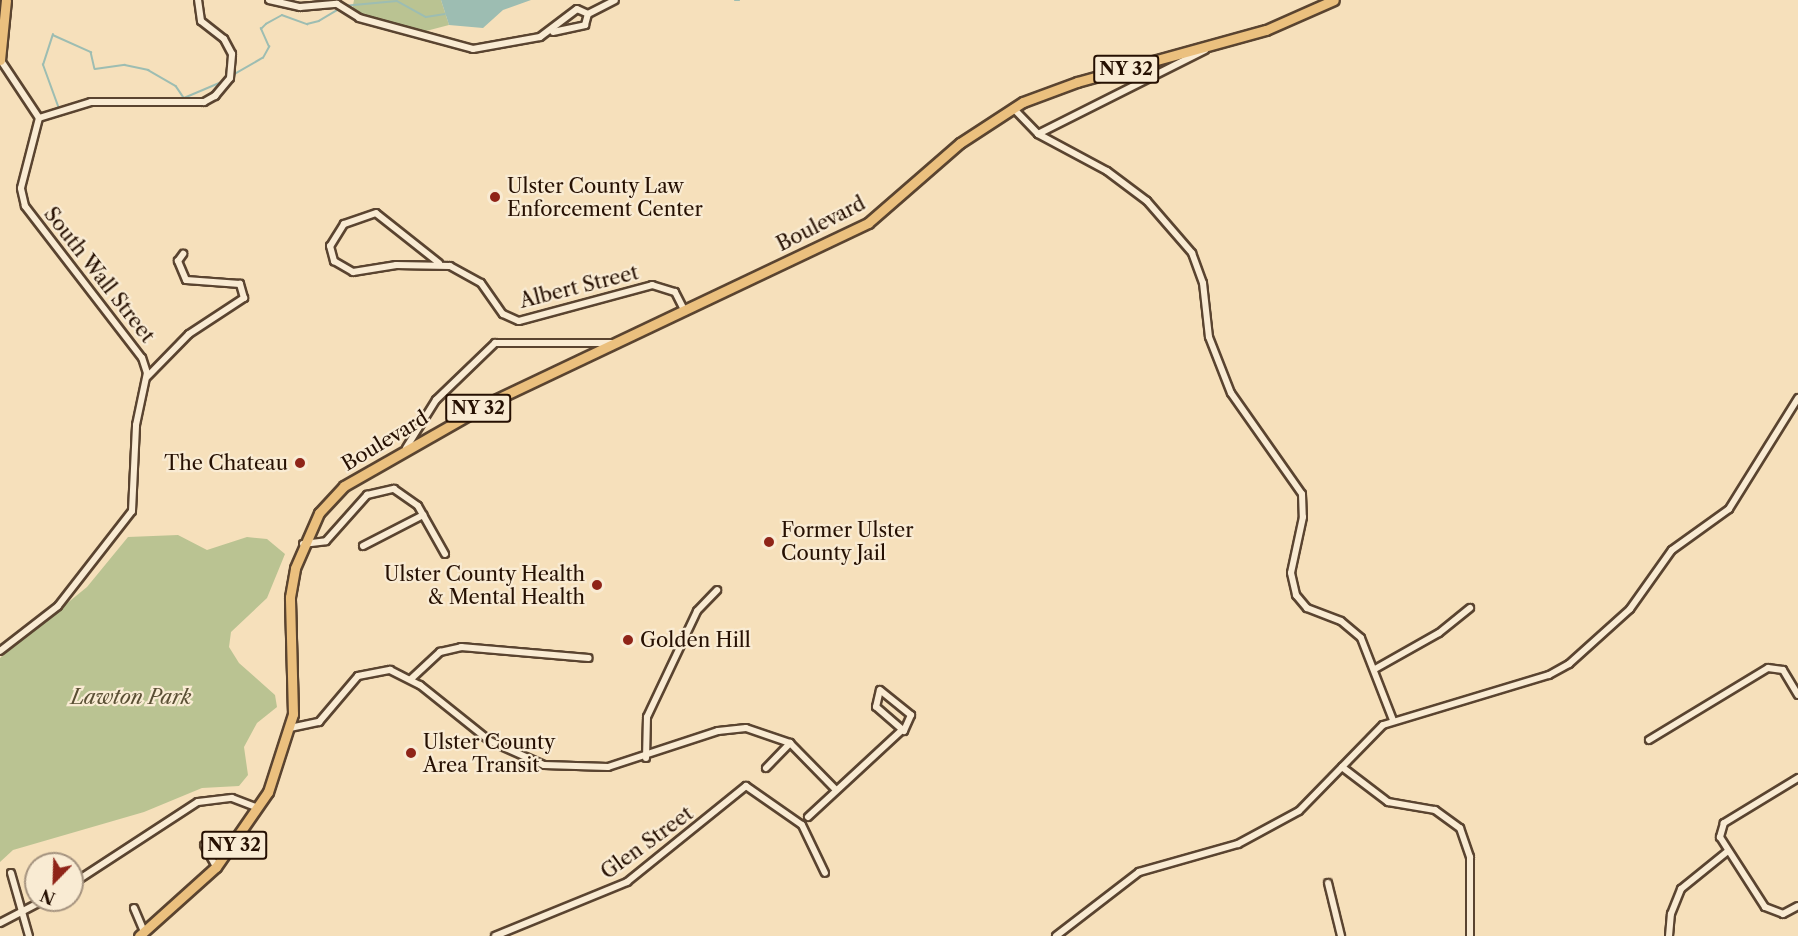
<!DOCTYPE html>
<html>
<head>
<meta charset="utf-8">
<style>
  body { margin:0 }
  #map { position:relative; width:1798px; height:936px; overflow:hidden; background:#f6e0bb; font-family:"Libre Caslon Text",serif }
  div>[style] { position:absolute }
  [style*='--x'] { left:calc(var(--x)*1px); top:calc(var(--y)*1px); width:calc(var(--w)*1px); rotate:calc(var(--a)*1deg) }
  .green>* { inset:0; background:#bac392 }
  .water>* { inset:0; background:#9dbdb2 }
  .stream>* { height:1.5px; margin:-0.75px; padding:0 0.75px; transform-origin:0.75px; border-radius:0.75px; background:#9dbdb2 }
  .roads { filter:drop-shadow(2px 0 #5a4430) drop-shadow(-2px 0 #5a4430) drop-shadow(0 2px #5a4430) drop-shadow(0 -2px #5a4430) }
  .street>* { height:6px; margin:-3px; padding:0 3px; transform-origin:3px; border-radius:3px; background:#f9ebd3 }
  .primary>* { height:9px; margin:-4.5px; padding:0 4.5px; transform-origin:4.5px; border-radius:4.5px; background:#ebc07e }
  .dots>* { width:16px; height:16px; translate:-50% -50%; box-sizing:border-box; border:3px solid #f9ebd3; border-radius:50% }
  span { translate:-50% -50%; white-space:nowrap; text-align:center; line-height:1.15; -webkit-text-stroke:4.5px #f9ebd3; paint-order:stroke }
  .shield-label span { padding:2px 4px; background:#f9ebd3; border:2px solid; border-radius:4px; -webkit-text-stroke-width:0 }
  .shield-label { font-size:18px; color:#261002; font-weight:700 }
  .poi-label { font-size:20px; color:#261002 }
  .left { translate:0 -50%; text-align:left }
  .right { translate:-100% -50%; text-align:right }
  .street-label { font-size:20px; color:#261002 }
  .park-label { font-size:20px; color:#5a4f34; font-style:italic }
  .north { position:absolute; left:24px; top:852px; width:60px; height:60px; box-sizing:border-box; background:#f9ebd3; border:2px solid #a5937f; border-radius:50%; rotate:203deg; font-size:16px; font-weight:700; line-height:24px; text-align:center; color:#261002 }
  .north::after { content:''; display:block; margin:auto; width:21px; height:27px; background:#8f2418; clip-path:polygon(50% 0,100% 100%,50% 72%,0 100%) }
</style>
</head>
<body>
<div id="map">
  <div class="green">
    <i style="clip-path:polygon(354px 0,441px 0,449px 25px,426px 31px,352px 11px)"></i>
    <i style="clip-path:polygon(178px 535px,207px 550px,247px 537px,267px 539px,285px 554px,267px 598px,231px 632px,229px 647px,239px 663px,275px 695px,277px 707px,257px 723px,244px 747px,248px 775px,239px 786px,202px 788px,144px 812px,13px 850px,0 862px,0 658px,87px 587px,128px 537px)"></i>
  </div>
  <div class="water">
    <i style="clip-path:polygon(441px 0,531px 0,503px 10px,483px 28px,449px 25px)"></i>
  </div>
  <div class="stream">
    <i style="--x:735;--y:0;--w:4;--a:0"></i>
    <i style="--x:343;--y:6;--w:54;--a:-5.3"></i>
    <i style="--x:397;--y:1;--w:33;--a:29"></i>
    <i style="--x:426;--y:17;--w:19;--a:-9"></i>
    <i style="--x:233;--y:75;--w:34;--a:-30"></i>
    <i style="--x:263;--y:58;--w:13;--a:-61"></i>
    <i style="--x:269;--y:47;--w:20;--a:-114"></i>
    <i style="--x:261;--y:29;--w:7;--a:-45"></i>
    <i style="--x:266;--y:24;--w:18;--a:-29"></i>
    <i style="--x:282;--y:15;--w:27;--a:20"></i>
    <i style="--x:307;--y:24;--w:12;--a:-14"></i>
    <i style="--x:319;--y:21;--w:23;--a:-31"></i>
    <i style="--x:59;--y:109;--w:47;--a:-110"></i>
    <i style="--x:43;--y:65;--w:32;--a:-72"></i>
    <i style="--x:53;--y:35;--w:42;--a:24.1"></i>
    <i style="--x:91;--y:52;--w:17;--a:77"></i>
    <i style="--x:95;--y:69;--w:30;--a:-8"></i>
    <i style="--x:125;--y:65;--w:24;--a:12"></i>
    <i style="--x:148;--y:70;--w:32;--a:30"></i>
    <i style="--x:176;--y:86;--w:14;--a:56"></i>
    <i style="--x:184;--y:98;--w:43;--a:-23"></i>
  </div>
  <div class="roads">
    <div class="street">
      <i style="--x:269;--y:0;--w:32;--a:13"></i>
      <i style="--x:300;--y:7;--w:37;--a:-5"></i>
      <i style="--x:337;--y:4;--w:26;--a:32"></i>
      <i style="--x:359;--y:18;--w:118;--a:15.2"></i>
      <i style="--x:473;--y:49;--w:68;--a:-10.2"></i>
      <i style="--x:540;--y:37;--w:46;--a:-37.1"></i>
      <i style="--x:577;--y:9;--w:12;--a:24"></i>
      <i style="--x:588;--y:14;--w:30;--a:-27"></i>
      <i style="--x:553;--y:32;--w:33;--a:-12"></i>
      <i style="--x:585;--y:25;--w:11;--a:-75"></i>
      <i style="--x:1013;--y:108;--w:36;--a:46"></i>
      <i style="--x:1038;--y:134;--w:78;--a:28.2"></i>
      <i style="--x:1107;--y:171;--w:50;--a:36.9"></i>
      <i style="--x:1147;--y:201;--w:69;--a:49.1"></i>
      <i style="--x:1192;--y:253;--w:32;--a:70"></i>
      <i style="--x:1203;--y:283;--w:54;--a:83.7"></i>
      <i style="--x:1209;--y:337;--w:60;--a:68.6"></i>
      <i style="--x:1231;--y:393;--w:123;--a:54.9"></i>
      <i style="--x:1302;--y:494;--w:23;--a:88"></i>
      <i style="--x:1303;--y:517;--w:57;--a:102.1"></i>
      <i style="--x:1291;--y:573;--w:23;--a:77"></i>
      <i style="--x:1296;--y:595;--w:17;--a:50"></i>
      <i style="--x:1307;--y:608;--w:36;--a:21"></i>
      <i style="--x:1341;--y:621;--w:26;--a:40"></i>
      <i style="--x:1361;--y:638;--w:88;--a:68.7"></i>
      <i style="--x:39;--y:118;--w:54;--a:-17.1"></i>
      <i style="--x:91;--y:102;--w:113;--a:0"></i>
      <i style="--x:204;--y:102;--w:13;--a:-29"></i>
      <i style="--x:215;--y:96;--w:23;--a:-50"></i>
      <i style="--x:230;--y:78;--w:24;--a:-85"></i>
      <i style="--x:232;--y:54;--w:17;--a:-118"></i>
      <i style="--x:224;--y:39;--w:29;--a:-142"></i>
      <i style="--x:201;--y:21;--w:21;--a:-98"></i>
      <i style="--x:1038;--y:134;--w:187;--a:-26.7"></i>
      <i style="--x:439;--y:263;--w:80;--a:-141.6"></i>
      <i style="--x:376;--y:213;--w:34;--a:161"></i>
      <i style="--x:344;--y:224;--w:26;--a:122"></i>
      <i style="--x:330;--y:246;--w:16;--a:75"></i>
      <i style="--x:334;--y:261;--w:22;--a:30"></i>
      <i style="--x:353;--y:272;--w:44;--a:-9.2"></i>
      <i style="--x:396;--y:265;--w:54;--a:1.1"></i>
      <i style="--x:450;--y:266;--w:35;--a:29"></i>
      <i style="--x:481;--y:283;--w:38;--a:55"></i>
      <i style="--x:503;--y:314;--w:17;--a:24"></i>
      <i style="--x:519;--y:321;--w:138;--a:-15.1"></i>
      <i style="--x:652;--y:285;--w:24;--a:17"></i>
      <i style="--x:675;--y:292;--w:22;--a:63"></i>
      <i style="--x:147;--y:377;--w:60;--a:-45.7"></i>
      <i style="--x:189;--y:334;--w:66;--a:-33.2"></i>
      <i style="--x:244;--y:298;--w:15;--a:-106"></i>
      <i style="--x:240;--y:284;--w:54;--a:-175.8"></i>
      <i style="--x:186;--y:280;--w:21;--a:-113"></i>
      <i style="--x:178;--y:261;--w:9;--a:-54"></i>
      <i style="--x:406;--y:448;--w:57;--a:-58"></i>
      <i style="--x:436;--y:400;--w:82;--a:-44"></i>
      <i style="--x:495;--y:343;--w:117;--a:0"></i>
      <i style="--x:303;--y:544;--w:23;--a:-7"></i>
      <i style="--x:326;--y:541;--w:62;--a:-48.3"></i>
      <i style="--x:367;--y:495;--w:28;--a:-13"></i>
      <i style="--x:394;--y:489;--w:29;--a:35"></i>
      <i style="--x:418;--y:506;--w:55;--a:60.6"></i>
      <i style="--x:363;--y:546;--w:68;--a:-27.3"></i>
      <i style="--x:0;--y:651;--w:73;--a:-37.8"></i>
      <i style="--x:58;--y:606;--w:120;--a:-52.1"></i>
      <i style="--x:132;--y:511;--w:86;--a:-87.3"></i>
      <i style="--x:136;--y:425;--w:53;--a:-78.1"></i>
      <i style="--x:147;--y:373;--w:16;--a:-108"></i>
      <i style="--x:142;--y:358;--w:192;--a:-127.6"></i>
      <i style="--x:25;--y:206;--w:18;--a:-103"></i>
      <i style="--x:21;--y:188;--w:72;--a:-75.6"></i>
      <i style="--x:39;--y:118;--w:71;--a:-123.5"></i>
      <i style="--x:1375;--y:669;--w:73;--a:-29.4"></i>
      <i style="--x:1439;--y:633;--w:40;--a:-39"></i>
      <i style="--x:411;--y:679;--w:40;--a:-43"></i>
      <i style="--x:440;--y:652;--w:22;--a:-13"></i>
      <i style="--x:461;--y:647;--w:128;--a:4.9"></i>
      <i style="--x:880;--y:690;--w:40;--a:39"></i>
      <i style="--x:911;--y:715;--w:17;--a:114"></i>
      <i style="--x:904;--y:731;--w:37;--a:-139"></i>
      <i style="--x:876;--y:707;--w:17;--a:-77"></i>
      <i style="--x:290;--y:728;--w:30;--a:-12"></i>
      <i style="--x:319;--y:722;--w:60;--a:-49.7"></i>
      <i style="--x:358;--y:676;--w:33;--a:-11"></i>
      <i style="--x:390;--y:670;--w:34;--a:27"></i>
      <i style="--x:420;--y:685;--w:90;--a:38.7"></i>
      <i style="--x:490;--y:741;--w:59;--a:24"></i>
      <i style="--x:544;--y:765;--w:64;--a:1.8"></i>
      <i style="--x:608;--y:767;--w:116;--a:-18.1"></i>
      <i style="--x:718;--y:731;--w:28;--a:-6"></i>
      <i style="--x:746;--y:728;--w:46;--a:18.8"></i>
      <i style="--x:790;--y:743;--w:66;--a:45.6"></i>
      <i style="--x:1649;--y:740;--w:139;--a:-31.2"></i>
      <i style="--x:1768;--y:668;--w:15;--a:8"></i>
      <i style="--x:1783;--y:670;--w:29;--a:59"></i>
      <i style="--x:646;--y:758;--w:41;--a:-88.6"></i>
      <i style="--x:647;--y:717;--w:117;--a:-64.7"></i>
      <i style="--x:697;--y:611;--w:29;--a:-46"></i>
      <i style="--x:1342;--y:767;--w:58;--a:37.3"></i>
      <i style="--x:1388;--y:802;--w:48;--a:9.7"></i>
      <i style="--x:1435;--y:810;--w:31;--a:36"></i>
      <i style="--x:1460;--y:828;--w:31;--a:71"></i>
      <i style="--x:1470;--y:857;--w:79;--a:90"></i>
      <i style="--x:766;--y:768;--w:35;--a:-46"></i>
      <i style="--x:1798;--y:778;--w:87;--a:148.7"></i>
      <i style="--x:1724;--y:823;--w:15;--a:106"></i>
      <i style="--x:1720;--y:837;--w:83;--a:57.3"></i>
      <i style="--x:1765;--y:907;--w:19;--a:21"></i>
      <i style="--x:1783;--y:914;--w:17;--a:-28"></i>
      <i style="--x:808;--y:817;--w:127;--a:-42.8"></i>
      <i style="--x:204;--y:845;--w:25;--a:61"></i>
      <i style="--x:11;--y:873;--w:66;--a:74.1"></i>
      <i style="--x:1328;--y:883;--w:55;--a:76.2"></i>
      <i style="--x:72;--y:884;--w:150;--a:-33.1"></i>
      <i style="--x:198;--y:802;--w:34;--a:-7"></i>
      <i style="--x:232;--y:798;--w:28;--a:21"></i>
      <i style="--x:134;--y:908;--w:25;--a:67"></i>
      <i style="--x:0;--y:923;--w:50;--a:-27.6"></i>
      <i style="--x:495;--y:936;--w:143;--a:-22.2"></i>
      <i style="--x:627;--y:882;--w:153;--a:-38.9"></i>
      <i style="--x:746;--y:786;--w:68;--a:34.9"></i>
      <i style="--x:802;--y:825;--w:53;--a:64.4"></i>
      <i style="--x:1056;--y:936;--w:105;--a:-37.6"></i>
      <i style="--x:1139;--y:872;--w:103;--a:-15.8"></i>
      <i style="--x:1238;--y:844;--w:69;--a:-28.4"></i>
      <i style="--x:1299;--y:811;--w:120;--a:-45.7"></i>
      <i style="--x:1383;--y:725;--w:173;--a:-16.8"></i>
      <i style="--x:1549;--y:675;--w:23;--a:-29"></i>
      <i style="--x:1569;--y:664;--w:82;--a:-42"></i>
      <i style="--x:1630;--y:609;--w:72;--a:-54.6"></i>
      <i style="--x:1672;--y:550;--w:70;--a:-35.7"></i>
      <i style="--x:1729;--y:509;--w:131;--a:-58.1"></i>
      <i style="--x:1669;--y:936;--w:22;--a:-85"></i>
      <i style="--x:1671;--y:914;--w:27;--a:-68"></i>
      <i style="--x:1681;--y:889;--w:60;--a:-39"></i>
    </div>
    <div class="primary">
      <i style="--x:0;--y:60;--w:60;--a:-84.3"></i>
      <i style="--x:139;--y:936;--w:103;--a:-41.9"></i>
      <i style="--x:216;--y:867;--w:91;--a:-55.3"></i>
      <i style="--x:268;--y:792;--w:82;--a:-72.2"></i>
      <i style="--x:293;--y:714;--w:117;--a:-91.5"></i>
      <i style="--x:290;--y:597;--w:29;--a:-80"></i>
      <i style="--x:295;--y:568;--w:60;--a:-66.4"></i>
      <i style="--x:319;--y:513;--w:37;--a:-47"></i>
      <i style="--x:344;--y:486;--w:172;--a:-29.7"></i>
      <i style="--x:493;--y:401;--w:415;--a:-25.4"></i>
      <i style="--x:868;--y:223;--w:122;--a:-41"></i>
      <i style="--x:960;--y:143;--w:75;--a:-33.1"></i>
      <i style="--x:1023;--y:102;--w:58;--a:-20.3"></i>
      <i style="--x:1077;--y:82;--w:196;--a:-15.4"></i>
      <i style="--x:1266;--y:30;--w:74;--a:-23.8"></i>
    </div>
  </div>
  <div class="dots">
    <i style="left:495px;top:197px;background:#8f2418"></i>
    <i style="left:300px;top:463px;background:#8f2418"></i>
    <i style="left:769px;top:542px;background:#8f2418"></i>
    <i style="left:597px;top:585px;background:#8f2418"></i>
    <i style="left:628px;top:640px;background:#8f2418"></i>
    <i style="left:411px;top:753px;background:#8f2418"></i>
  </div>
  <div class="shield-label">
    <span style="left:1126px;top:69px">NY 32</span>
    <span style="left:478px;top:408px">NY 32</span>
    <span style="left:234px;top:845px">NY 32</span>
  </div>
  <div class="poi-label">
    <span class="left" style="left:507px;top:198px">Ulster County Law<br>Enforcement Center</span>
    <span class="right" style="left:288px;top:463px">The Chateau</span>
    <span class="left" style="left:781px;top:542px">Former Ulster<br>County Jail</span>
    <span class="right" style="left:585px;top:586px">Ulster County Health<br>&amp; Mental Health</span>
    <span class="left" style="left:640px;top:640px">Golden Hill</span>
    <span class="left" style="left:423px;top:754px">Ulster County<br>Area Transit</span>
  </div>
  <div class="street-label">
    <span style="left:821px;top:224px;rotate:-27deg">Boulevard</span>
    <span style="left:99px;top:275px;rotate:52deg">South Wall Street</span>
    <span style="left:579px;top:287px;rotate:-14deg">Albert Street</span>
    <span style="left:385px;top:441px;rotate:-31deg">Boulevard</span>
    <span style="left:647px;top:843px;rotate:-36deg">Glen Street</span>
  </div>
  <div class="park-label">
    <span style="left:131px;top:697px">Lawton Park</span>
  </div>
  <div class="north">N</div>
</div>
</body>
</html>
